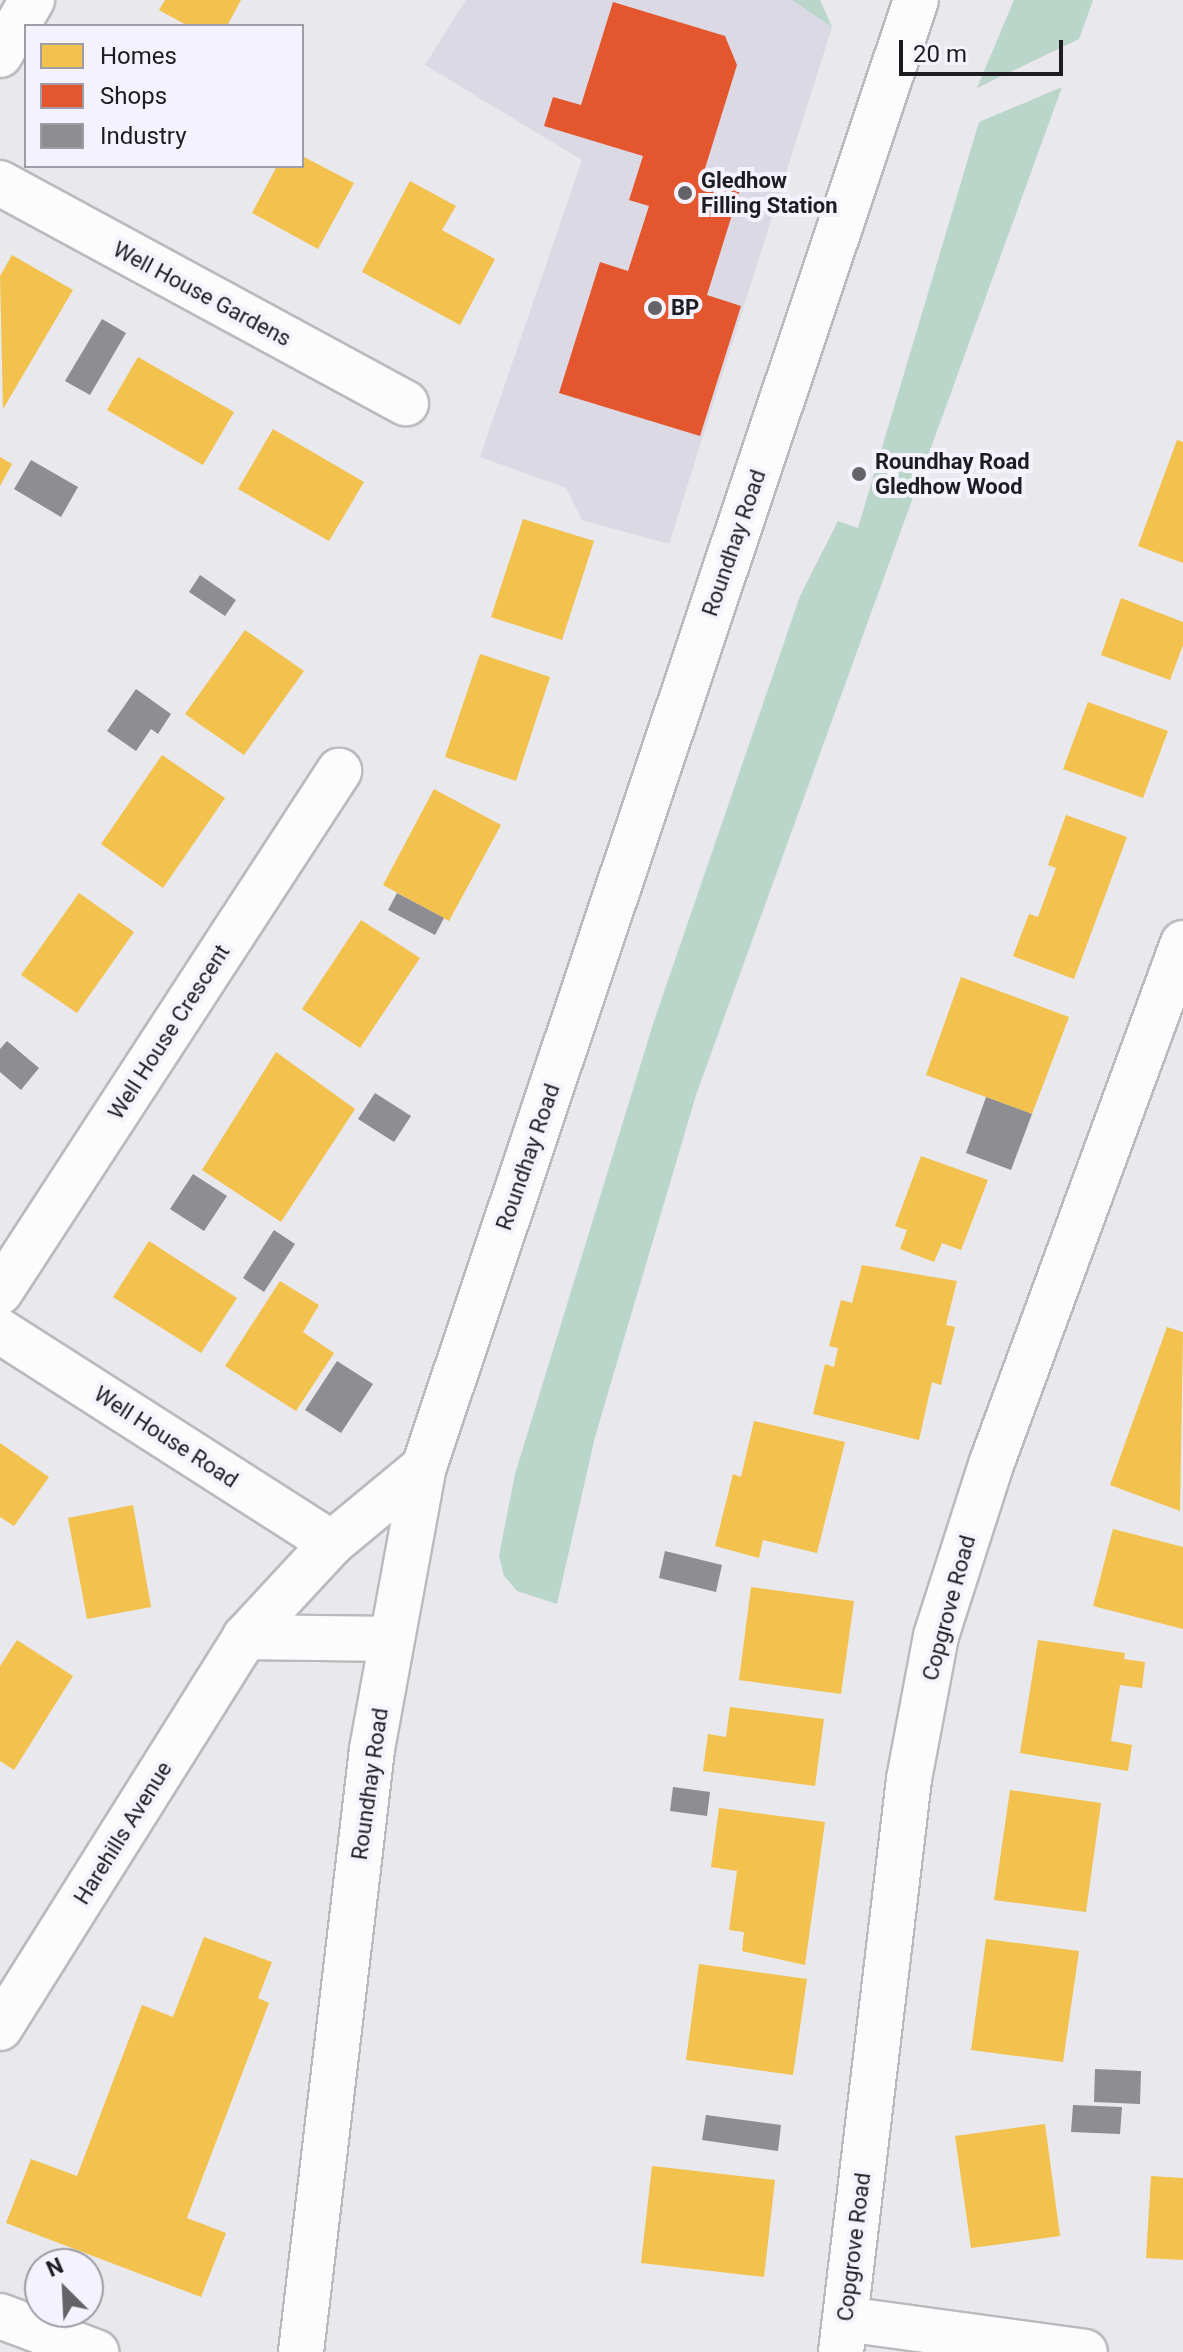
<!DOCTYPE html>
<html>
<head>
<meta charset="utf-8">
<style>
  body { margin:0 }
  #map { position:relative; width:1183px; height:2352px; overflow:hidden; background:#e8e8ed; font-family:Roboto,sans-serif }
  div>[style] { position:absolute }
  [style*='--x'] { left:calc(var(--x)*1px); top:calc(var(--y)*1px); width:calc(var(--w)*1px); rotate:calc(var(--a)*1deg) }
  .built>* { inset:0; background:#dad9e4 }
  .green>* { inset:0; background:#bad6cb }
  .homes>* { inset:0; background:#f2c14e }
  .shops>* { inset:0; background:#e4572e }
  .industry>* { inset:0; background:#8d8d92 }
  .roads { filter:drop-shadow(2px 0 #bababe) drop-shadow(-2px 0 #bababe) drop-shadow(0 2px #bababe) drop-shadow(0 -2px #bababe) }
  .street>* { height:44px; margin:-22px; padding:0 22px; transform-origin:22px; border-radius:22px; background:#fcfcfc }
  .secondary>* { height:44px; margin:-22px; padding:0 22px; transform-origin:22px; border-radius:22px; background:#fcfcfc }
  .dots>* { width:22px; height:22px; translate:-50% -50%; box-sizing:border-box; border:4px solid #f4f3fd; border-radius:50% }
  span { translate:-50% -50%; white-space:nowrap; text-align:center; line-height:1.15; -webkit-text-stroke:8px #f4f3fd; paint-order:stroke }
  .poi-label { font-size:22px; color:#1d1c20; font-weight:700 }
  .left { translate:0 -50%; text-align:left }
  .street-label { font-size:22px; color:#1d1c20 }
  .legend { position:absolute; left:24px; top:24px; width:280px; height:144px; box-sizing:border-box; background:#f4f3fd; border:2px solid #9e9da5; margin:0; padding:10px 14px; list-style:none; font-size:24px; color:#1d1c20 }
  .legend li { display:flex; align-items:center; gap:16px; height:40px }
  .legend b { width:40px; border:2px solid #9e9da5 }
  .north { position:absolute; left:24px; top:2248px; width:80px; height:80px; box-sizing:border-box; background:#f4f3fd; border:2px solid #9e9da5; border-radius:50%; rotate:336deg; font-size:22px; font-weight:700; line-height:32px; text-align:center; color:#1d1c20 }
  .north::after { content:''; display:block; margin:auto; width:28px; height:36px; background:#646368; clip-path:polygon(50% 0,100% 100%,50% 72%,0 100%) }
  .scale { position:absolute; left:899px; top:40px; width:164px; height:36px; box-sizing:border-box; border:4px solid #1d1c20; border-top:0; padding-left:10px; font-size:24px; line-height:28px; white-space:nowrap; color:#1d1c20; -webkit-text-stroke:6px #f4f3fd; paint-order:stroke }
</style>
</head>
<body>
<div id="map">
  <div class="built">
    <i style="clip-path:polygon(466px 0,792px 0,832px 27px,669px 544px,582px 520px,566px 488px,480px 457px,582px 160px,425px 65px)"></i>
  </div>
  <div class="green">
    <i style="clip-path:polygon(792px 0,820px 0,832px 27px)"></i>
    <i style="clip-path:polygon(1014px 0,1093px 0,1079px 39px,977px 88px)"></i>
    <i style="clip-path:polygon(1062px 87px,696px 1095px,595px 1437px,557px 1604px,517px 1591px,504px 1576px,499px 1556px,515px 1474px,653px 1024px,800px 596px,838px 521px,858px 528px,979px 122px)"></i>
  </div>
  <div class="homes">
    <i style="clip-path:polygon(165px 0,241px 0,227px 26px,188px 26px,159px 10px)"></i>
    <i style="clip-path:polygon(302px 156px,354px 183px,318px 249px,252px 213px,277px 166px,302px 166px)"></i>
    <i style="clip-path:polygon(410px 181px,456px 206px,442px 230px,495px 259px,460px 325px,362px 272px)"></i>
    <i style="clip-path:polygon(12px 255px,73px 290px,3px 409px,0 276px)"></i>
    <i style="clip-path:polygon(138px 357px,234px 412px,203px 465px,107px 410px)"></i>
    <i style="clip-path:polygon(273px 429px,364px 482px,329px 541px,238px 489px)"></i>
    <i style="clip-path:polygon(1177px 440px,1183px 442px,1183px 563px,1138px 546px)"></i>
    <i style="clip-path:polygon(0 457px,12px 464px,0 486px)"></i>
    <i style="clip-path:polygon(523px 519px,594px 541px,562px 640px,491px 617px)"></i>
    <i style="clip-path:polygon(1121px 598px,1183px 622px,1183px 645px,1170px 680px,1101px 655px)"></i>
    <i style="clip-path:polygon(245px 630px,304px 671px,244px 755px,185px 714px)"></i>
    <i style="clip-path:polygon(480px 654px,550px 677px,516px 781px,445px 757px)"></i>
    <i style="clip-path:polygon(1088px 702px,1168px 731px,1143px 798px,1063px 769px)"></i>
    <i style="clip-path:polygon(162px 755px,225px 798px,163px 888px,101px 844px)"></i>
    <i style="clip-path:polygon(434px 789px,501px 825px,449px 921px,383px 885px)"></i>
    <i style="clip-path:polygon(1066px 815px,1127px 837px,1074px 979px,1013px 956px,1029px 914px,1038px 917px,1056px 868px,1048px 865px)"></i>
    <i style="clip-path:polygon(79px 893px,134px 932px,77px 1013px,21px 975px)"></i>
    <i style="clip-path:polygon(361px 920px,420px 958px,360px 1048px,302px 1009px)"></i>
    <i style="clip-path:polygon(961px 977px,1069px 1017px,1032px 1114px,926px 1075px)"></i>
    <i style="clip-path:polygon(276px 1052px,355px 1109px,281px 1222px,202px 1170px)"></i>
    <i style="clip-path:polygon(921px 1156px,988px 1180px,961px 1250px,942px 1243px,934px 1262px,900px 1249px,907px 1230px,895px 1226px)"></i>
    <i style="clip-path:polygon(149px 1241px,237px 1298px,201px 1353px,113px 1297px)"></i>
    <i style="clip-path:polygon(862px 1265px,957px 1281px,946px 1325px,955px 1327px,941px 1385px,932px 1382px,919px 1440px,813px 1414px,825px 1364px,834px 1367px,838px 1348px,829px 1346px,841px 1300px,852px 1303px)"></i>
    <i style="clip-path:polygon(280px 1281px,319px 1305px,303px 1332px,334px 1353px,296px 1411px,225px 1366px)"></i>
    <i style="clip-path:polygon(1167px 1327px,1183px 1332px,1180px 1511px,1110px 1485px)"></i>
    <i style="clip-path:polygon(754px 1421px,845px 1442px,817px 1553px,763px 1540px,759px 1558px,715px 1546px,733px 1474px,741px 1477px)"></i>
    <i style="clip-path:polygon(0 1443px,49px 1477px,14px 1526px,0 1517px)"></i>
    <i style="clip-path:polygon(133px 1505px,151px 1607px,87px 1619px,68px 1518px)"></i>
    <i style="clip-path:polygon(1113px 1529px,1183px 1547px,1183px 1629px,1093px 1606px)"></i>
    <i style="clip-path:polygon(751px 1587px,854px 1601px,841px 1694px,739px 1680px)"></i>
    <i style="clip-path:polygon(17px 1640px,73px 1676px,14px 1770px,0 1761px,0 1666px)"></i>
    <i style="clip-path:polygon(1038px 1640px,1125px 1653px,1124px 1659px,1145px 1662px,1142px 1688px,1120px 1685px,1116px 1710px,1111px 1741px,1132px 1745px,1128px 1771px,1020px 1753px)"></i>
    <i style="clip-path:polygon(730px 1707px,824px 1719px,815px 1786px,703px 1771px,708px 1734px,726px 1737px)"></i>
    <i style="clip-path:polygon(1010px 1790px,1101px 1803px,1086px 1912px,994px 1900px)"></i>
    <i style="clip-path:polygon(719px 1808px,825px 1822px,805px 1965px,742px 1951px,744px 1932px,729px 1930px,737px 1871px,711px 1867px)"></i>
    <i style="clip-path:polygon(204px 1937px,272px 1962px,258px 1998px,269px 2003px,187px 2218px,226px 2233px,201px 2297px,6px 2223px,31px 2159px,77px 2176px,142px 2005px,173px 2017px)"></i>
    <i style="clip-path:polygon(986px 1939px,1079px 1951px,1063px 2062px,971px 2050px)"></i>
    <i style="clip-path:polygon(699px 1964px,807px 1979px,793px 2075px,686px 2060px)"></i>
    <i style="clip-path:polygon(1045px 2124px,1060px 2236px,971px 2248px,955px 2136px)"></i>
    <i style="clip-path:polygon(652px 2166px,775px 2180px,764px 2277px,641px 2263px)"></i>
    <i style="clip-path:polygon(1151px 2176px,1183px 2178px,1183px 2260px,1146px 2258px)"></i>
  </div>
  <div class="shops">
    <i style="clip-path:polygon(613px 2px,725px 36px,737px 65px,703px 175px,741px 186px,707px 295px,741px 306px,700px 436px,559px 393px,600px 262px,628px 271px,649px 206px,629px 200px,643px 156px,544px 126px,553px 97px,581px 105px)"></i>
  </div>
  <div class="industry">
    <i style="clip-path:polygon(102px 319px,126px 333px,90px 395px,65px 381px)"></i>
    <i style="clip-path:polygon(31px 460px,78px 487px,61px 517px,14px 489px)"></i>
    <i style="clip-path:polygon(200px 575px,236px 600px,225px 616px,189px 592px)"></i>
    <i style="clip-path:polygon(136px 689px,171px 714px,158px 734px,151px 729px,136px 751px,107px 731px)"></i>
    <i style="clip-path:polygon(397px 893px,444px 918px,435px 935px,388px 910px)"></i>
    <i style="clip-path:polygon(7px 1041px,39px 1068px,21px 1090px,0 1072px,0 1049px)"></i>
    <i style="clip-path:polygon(375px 1093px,411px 1116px,394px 1142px,358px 1119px)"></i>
    <i style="clip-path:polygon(986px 1097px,1032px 1114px,1011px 1170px,966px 1153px)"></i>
    <i style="clip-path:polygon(193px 1174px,227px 1196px,204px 1231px,170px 1209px)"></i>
    <i style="clip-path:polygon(274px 1230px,295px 1244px,264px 1292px,243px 1278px)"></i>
    <i style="clip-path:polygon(337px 1361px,373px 1384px,341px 1433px,305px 1410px)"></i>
    <i style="clip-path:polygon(665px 1551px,722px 1565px,716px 1592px,659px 1578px)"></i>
    <i style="clip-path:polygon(673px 1787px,710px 1792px,707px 1816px,670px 1811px)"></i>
    <i style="clip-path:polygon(1095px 2069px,1141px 2071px,1140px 2104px,1094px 2102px)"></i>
    <i style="clip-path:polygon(1073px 2105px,1122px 2107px,1120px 2134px,1071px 2132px)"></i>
    <i style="clip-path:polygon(706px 2115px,781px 2125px,778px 2151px,702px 2140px)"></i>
  </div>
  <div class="roads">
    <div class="street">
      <i style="--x:0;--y:55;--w:64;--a:-59.8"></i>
      <i style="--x:0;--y:183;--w:462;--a:28.5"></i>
      <i style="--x:0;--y:1292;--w:622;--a:-56.95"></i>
      <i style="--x:0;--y:1331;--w:394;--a:32.6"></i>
      <i style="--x:845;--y:2319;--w:242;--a:7.8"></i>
      <i style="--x:841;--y:2352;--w:577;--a:-83.23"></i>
      <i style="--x:909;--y:1779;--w:146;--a:-79.3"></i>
      <i style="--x:936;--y:1636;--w:183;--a:-72.2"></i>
      <i style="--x:992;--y:1462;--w:553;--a:-69.8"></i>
    </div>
    <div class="secondary">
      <i style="--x:245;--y:1637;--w:146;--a:0.8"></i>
      <i style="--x:0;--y:2028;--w:461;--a:-57.9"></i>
      <i style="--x:245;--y:1637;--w:128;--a:-47.2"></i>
      <i style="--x:332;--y:1543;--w:119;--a:-39.6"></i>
      <i style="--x:0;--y:2316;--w:103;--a:20.6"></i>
      <i style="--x:301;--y:2352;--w:607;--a:-83.28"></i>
      <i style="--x:372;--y:1749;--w:287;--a:-79.6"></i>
      <i style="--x:424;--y:1467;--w:1547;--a:-71.46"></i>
    </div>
  </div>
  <div class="dots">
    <i style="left:685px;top:193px;background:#646368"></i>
    <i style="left:655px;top:308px;background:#646368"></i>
    <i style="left:859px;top:474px;background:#646368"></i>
  </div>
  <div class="poi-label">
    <span class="left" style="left:701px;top:193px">Gledhow<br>Filling Station</span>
    <span class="left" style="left:671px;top:308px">BP</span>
    <span class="left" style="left:875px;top:474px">Roundhay Road<br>Gledhow Wood</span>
  </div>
  <div class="street-label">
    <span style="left:202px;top:294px;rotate:28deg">Well House Gardens</span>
    <span style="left:734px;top:543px;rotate:-71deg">Roundhay Road</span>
    <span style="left:169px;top:1032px;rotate:-57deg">Well House Crescent</span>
    <span style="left:528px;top:1157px;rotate:-71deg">Roundhay Road</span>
    <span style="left:166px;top:1437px;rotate:33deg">Well House Road</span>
    <span style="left:949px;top:1608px;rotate:-75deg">Copgrove Road</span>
    <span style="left:370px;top:1784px;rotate:-82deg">Roundhay Road</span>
    <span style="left:123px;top:1833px;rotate:-58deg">Harehills Avenue</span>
    <span style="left:854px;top:2247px;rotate:-83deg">Copgrove Road</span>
  </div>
  <ul class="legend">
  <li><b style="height:22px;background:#f2c14e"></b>Homes</li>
  <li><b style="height:22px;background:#e4572e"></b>Shops</li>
  <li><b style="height:22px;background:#8d8d92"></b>Industry</li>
  </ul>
  <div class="north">N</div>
  <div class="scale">20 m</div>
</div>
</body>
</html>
